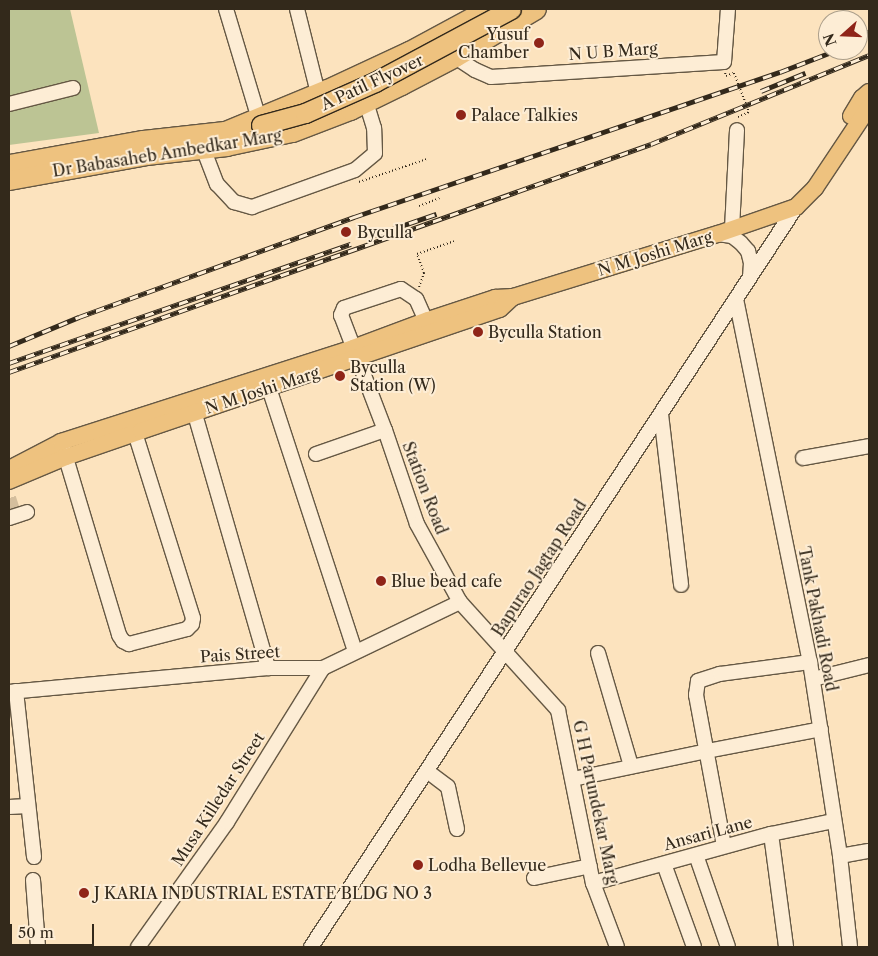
<!DOCTYPE html>
<html>
<head>
<meta charset="utf-8">
<style>
  body { margin:0 }
  #map { position:relative; width:878px; height:956px; overflow:hidden; background:#fce3be; font-family:"Libre Caslon Text",serif }
  div>[style] { position:absolute }
  [style*='--x'] { left:calc(var(--x)*1px); top:calc(var(--y)*1px); width:calc(var(--w)*1px); rotate:calc(var(--a)*1deg) }
  .green>* { inset:0; background:#bcc494 }
  .minor-tunnel>* { height:14px; margin-top:-7px; transform-origin:0; background:repeating-linear-gradient(90deg,#d4be9d 0 14px,transparent 0 21px) }
  .path>* { height:2px; margin-top:-1px; transform-origin:0; background:repeating-linear-gradient(90deg,#33291b 0 1px,transparent 0 3.5px) }
  .roads { filter:drop-shadow(1px 0 #655844) drop-shadow(-1px 0 #655844) drop-shadow(0 1px #655844) drop-shadow(0 -1px #655844) }
  .minor>* { height:14px; margin:-7px; padding:0 7px; transform-origin:7px; border-radius:7px; background:#fdedd5 }
  .major>* { height:16px; margin:-8px; padding:0 8px; transform-origin:8px; border-radius:8px; background:#eec27f }
  .highway>* { height:19px; margin:-9.5px; padding:0 9.5px; transform-origin:9.5px; border-radius:9.5px; background:#eec27f }
  .rail>* { height:5px; margin-top:-2.5px; transform-origin:0; background:repeating-linear-gradient(90deg,#fdedd5 0 9px,#33291b 0 18px); box-sizing:border-box; border-block:1px solid #33291b }
  .path-bridge>* { height:2px; margin-top:-1px; transform-origin:0; background:repeating-linear-gradient(90deg,#33291b 0 1px,transparent 0 3.5px) }
  .bridges { filter:drop-shadow(1px 0 #33291b) drop-shadow(-1px 0 #33291b) drop-shadow(0 1px #33291b) drop-shadow(0 -1px #33291b) }
  .highway-bridge>* { height:19px; margin:-9.5px; padding:0 9.5px; transform-origin:9.5px; border-radius:9.5px; background:#eec27f }
  .dots>* { width:14px; height:14px; translate:-50% -50%; box-sizing:border-box; border:2px solid #fdedd5; border-radius:50% }
  span { translate:-50% -50%; white-space:nowrap; text-align:center; line-height:1.15; -webkit-text-stroke:4px #fdedd5; paint-order:stroke }
  .poi-label { font-size:16px; color:#33291b }
  .right { translate:-100% -50%; text-align:right }
  .left { translate:0 -50%; text-align:left }
  .street-label { font-size:16px; color:#33291b }
  .frame { position:absolute; inset:0; border:10px solid #33291b; pointer-events:none }
  .north { position:absolute; left:818px; top:10px; width:50px; height:50px; box-sizing:border-box; background:#fdedd5; border:1px solid #ac9f8b; border-radius:50%; rotate:250deg; font-size:14px; font-weight:700; line-height:20px; text-align:center; color:#33291b }
  .north::after { content:''; display:block; margin:auto; width:18px; height:22px; background:#8f2418; clip-path:polygon(50% 0,100% 100%,50% 72%,0 100%) }
  .scale { position:absolute; left:10px; top:924px; width:84px; height:22px; box-sizing:border-box; border:2px solid #33291b; border-top:0; padding-left:6px; font-size:15px; line-height:18px; white-space:nowrap; color:#33291b; -webkit-text-stroke:4px #fdedd5; paint-order:stroke }
</style>
</head>
<body>
<div id="map">
  <div class="green">
    <i style="clip-path:polygon(9px 9px,70px 9px,99px 133px,9px 145px)"></i>
  </div>
  <div class="minor-tunnel">
    <i style="--x:9;--y:498;--w:16;--a:72"></i>
  </div>
  <div class="path">
    <i style="--x:725;--y:73;--w:3;--a:72"></i>
    <i style="--x:726;--y:76;--w:9;--a:-21"></i>
    <i style="--x:738;--y:117;--w:12;--a:-24"></i>
    <i style="--x:359;--y:182;--w:72;--a:-18.7"></i>
    <i style="--x:419;--y:206;--w:22;--a:-21"></i>
    <i style="--x:419;--y:287;--w:15;--a:-70"></i>
    <i style="--x:424;--y:273;--w:20;--a:-110"></i>
    <i style="--x:417;--y:254;--w:39;--a:-19"></i>
  </div>
  <div class="roads">
    <div class="minor">
      <i style="--x:226;--y:9;--w:112;--a:73.3"></i>
      <i style="--x:297;--y:9;--w:87;--a:76"></i>
      <i style="--x:455;--y:57;--w:24;--a:33"></i>
      <i style="--x:475;--y:70;--w:17;--a:24"></i>
      <i style="--x:491;--y:77;--w:233;--a:-3.7"></i>
      <i style="--x:724;--y:62;--w:53;--a:-85.7"></i>
      <i style="--x:9;--y:104;--w:66;--a:-14"></i>
      <i style="--x:203;--y:148;--w:39;--a:69"></i>
      <i style="--x:217;--y:184;--w:25;--a:47"></i>
      <i style="--x:234;--y:202;--w:19;--a:16"></i>
      <i style="--x:252;--y:207;--w:109;--a:-19.8"></i>
      <i style="--x:355;--y:170;--w:26;--a:-40"></i>
      <i style="--x:375;--y:153;--w:25;--a:-92"></i>
      <i style="--x:374;--y:128;--w:27;--a:-107"></i>
      <i style="--x:732;--y:229;--w:99;--a:-87.1"></i>
      <i style="--x:718;--y:234;--w:14;--a:8"></i>
      <i style="--x:732;--y:236;--w:11;--a:38"></i>
      <i style="--x:741;--y:243;--w:11;--a:49"></i>
      <i style="--x:748;--y:251;--w:12;--a:76"></i>
      <i style="--x:751;--y:263;--w:13;--a:94"></i>
      <i style="--x:736;--y:299;--w:370;--a:78.5"></i>
      <i style="--x:810;--y:662;--w:196;--a:81.2"></i>
      <i style="--x:840;--y:856;--w:92;--a:83.7"></i>
      <i style="--x:430;--y:330;--w:34;--a:-114"></i>
      <i style="--x:416;--y:299;--w:18;--a:-146"></i>
      <i style="--x:401;--y:289;--w:60;--a:161.6"></i>
      <i style="--x:344;--y:308;--w:8;--a:113"></i>
      <i style="--x:341;--y:315;--w:123;--a:69.1"></i>
      <i style="--x:385;--y:430;--w:99;--a:71.2"></i>
      <i style="--x:417;--y:524;--w:89;--a:61.1"></i>
      <i style="--x:460;--y:602;--w:146;--a:47.8"></i>
      <i style="--x:558;--y:710;--w:177;--a:78.6"></i>
      <i style="--x:593;--y:883;--w:68;--a:69.4"></i>
      <i style="--x:269;--y:388;--w:277;--a:71.9"></i>
      <i style="--x:192;--y:404;--w:275;--a:73.9"></i>
      <i style="--x:661;--y:414;--w:172;--a:83.3"></i>
      <i style="--x:63;--y:448;--w:195;--a:73.3"></i>
      <i style="--x:119;--y:635;--w:7;--a:56"></i>
      <i style="--x:123;--y:641;--w:7;--a:27"></i>
      <i style="--x:129;--y:644;--w:60;--a:-14.5"></i>
      <i style="--x:187;--y:629;--w:7;--a:-45"></i>
      <i style="--x:192;--y:624;--w:6;--a:-81"></i>
      <i style="--x:193;--y:618;--w:194;--a:-107.4"></i>
      <i style="--x:316;--y:454;--w:73;--a:-19.2"></i>
      <i style="--x:803;--y:458;--w:67;--a:-10.3"></i>
      <i style="--x:9;--y:518;--w:19;--a:-18"></i>
      <i style="--x:598;--y:653;--w:118;--a:73.7"></i>
      <i style="--x:813;--y:679;--w:58;--a:-14"></i>
      <i style="--x:16;--y:691;--w:167;--a:83.8"></i>
      <i style="--x:9;--y:692;--w:260;--a:-5.3"></i>
      <i style="--x:268;--y:668;--w:55;--a:0"></i>
      <i style="--x:323;--y:668;--w:152;--a:-25.7"></i>
      <i style="--x:427;--y:771;--w:26;--a:37"></i>
      <i style="--x:448;--y:787;--w:43;--a:77.9"></i>
      <i style="--x:573;--y:779;--w:137;--a:-11.8"></i>
      <i style="--x:707;--y:751;--w:116;--a:-10.9"></i>
      <i style="--x:9;--y:807;--w:19;--a:-3"></i>
      <i style="--x:771;--y:834;--w:114;--a:82.4"></i>
      <i style="--x:724;--y:846;--w:154;--a:-100.5"></i>
      <i style="--x:696;--y:695;--w:14;--a:-82"></i>
      <i style="--x:698;--y:681;--w:23;--a:-18"></i>
      <i style="--x:720;--y:674;--w:91;--a:-7.6"></i>
      <i style="--x:696;--y:855;--w:97;--a:70.8"></i>
      <i style="--x:840;--y:856;--w:29;--a:-10"></i>
      <i style="--x:664;--y:864;--w:88;--a:70.1"></i>
      <i style="--x:534;--y:878;--w:57;--a:-12.1"></i>
      <i style="--x:33;--y:880;--w:67;--a:85.7"></i>
      <i style="--x:593;--y:883;--w:185;--a:-15.4"></i>
      <i style="--x:771;--y:834;--w:63;--a:-11.8"></i>
      <i style="--x:138;--y:947;--w:153;--a:-54.5"></i>
      <i style="--x:227;--y:822;--w:181;--a:-58.1"></i>
      <i style="--x:311;--y:947;--w:885;--a:-56.76"></i>
    </div>
    <div class="major">
      <i style="--x:851;--y:116;--w:21;--a:-59"></i>
      <i style="--x:862;--y:98;--w:9;--a:-41"></i>
      <i style="--x:9;--y:469;--w:59;--a:-27.4"></i>
      <i style="--x:61;--y:442;--w:307;--a:-17.8"></i>
      <i style="--x:353;--y:348;--w:80;--a:-20.5"></i>
      <i style="--x:428;--y:320;--w:71;--a:-18.2"></i>
      <i style="--x:495;--y:298;--w:18;--a:-3"></i>
      <i style="--x:513;--y:297;--w:214;--a:-17.1"></i>
      <i style="--x:718;--y:234;--w:83;--a:-19.1"></i>
      <i style="--x:796;--y:207;--w:27;--a:-45"></i>
      <i style="--x:815;--y:188;--w:97;--a:-56.3"></i>
      <i style="--x:9;--y:481;--w:62;--a:-22.8"></i>
      <i style="--x:66;--y:457;--w:79;--a:-19.1"></i>
      <i style="--x:141;--y:431;--w:379;--a:-18.8"></i>
      <i style="--x:500;--y:309;--w:18;--a:-43"></i>
    </div>
    <div class="highway">
      <i style="--x:9;--y:164;--w:136;--a:-10.2"></i>
      <i style="--x:143;--y:140;--w:82;--a:-6.3"></i>
      <i style="--x:225;--y:131;--w:110;--a:-22.4"></i>
      <i style="--x:327;--y:89;--w:90;--a:-24.9"></i>
      <i style="--x:409;--y:51;--w:89;--a:-28.3"></i>
      <i style="--x:9;--y:180;--w:139;--a:-10.3"></i>
      <i style="--x:146;--y:155;--w:81;--a:-6.4"></i>
      <i style="--x:226;--y:146;--w:67;--a:-12"></i>
      <i style="--x:292;--y:132;--w:62;--a:-20.8"></i>
      <i style="--x:350;--y:110;--w:57;--a:-26.1"></i>
      <i style="--x:401;--y:85;--w:61;--a:-27.4"></i>
      <i style="--x:455;--y:57;--w:94;--a:-30.7"></i>
    </div>
  </div>
  <div class="rail">
    <i style="--x:858;--y:36;--w:12;--a:-20"></i>
    <i style="--x:761;--y:91;--w:48;--a:-22.2"></i>
    <i style="--x:375;--y:235;--w:65;--a:-19"></i>
    <i style="--x:9;--y:346;--w:76;--a:-22.5"></i>
    <i style="--x:79;--y:317;--w:293;--a:-20"></i>
    <i style="--x:354;--y:217;--w:450;--a:-18.8"></i>
    <i style="--x:780;--y:72;--w:61;--a:-21.1"></i>
    <i style="--x:9;--y:363;--w:362;--a:-19.2"></i>
    <i style="--x:9;--y:372;--w:681;--a:-19.55"></i>
    <i style="--x:651;--y:144;--w:235;--a:-22.2"></i>
  </div>
  <div class="path-bridge">
    <i style="--x:734;--y:73;--w:42;--a:69"></i>
  </div>
  <div class="bridges">
    <div class="highway-bridge">
      <i style="--x:261;--y:125;--w:46;--a:-15.3"></i>
      <i style="--x:305;--y:113;--w:77;--a:-23.9"></i>
      <i style="--x:375;--y:82;--w:154;--a:-28.2"></i>
    </div>
  </div>
  <div class="dots">
    <i style="left:539px;top:43px;background:#8f2418"></i>
    <i style="left:461px;top:115px;background:#8f2418"></i>
    <i style="left:346px;top:232px;background:#8f2418"></i>
    <i style="left:478px;top:332px;background:#8f2418"></i>
    <i style="left:340px;top:376px;background:#8f2418"></i>
    <i style="left:381px;top:581px;background:#8f2418"></i>
    <i style="left:418px;top:865px;background:#8f2418"></i>
    <i style="left:84px;top:893px;background:#8f2418"></i>
  </div>
  <div class="poi-label">
    <span class="right" style="left:529px;top:43px">Yusuf<br>Chamber</span>
    <span class="left" style="left:471px;top:115px">Palace Talkies</span>
    <span class="left" style="left:357px;top:232px">Byculla</span>
    <span class="left" style="left:488px;top:332px">Byculla Station</span>
    <span class="left" style="left:350px;top:376px">Byculla<br>Station (W)</span>
    <span class="left" style="left:391px;top:581px">Blue bead cafe</span>
    <span class="left" style="left:428px;top:865px">Lodha Bellevue</span>
    <span class="left" style="left:94px;top:893px">J KARIA INDUSTRIAL ESTATE BLDG NO 3</span>
  </div>
  <div class="street-label">
    <span style="left:613px;top:51px;rotate:-4deg">N U B Marg</span>
    <span style="left:372px;top:82px;rotate:-25deg">A Patil Flyover</span>
    <span style="left:167px;top:153px;rotate:-9deg">Dr Babasaheb Ambedkar Marg</span>
    <span style="left:655px;top:253px;rotate:-17deg">N M Joshi Marg</span>
    <span style="left:262px;top:390px;rotate:-18deg">N M Joshi Marg</span>
    <span style="left:425px;top:488px;rotate:69deg">Station Road</span>
    <span style="left:539px;top:568px;rotate:-57deg">Bapurao Jagtap Road</span>
    <span style="left:818px;top:619px;rotate:79deg">Tank Pakhadi Road</span>
    <span style="left:240px;top:654px;rotate:-4deg">Pais Street</span>
    <span style="left:218px;top:799px;rotate:-57deg">Musa Killedar Street</span>
    <span style="left:596px;top:802px;rotate:78deg">G H Parundekar Marg</span>
    <span style="left:708px;top:833px;rotate:-15deg">Ansari Lane</span>
  </div>
  <div class="frame"></div>
  <div class="north">N</div>
  <div class="scale">50 m</div>
</div>
</body>
</html>
